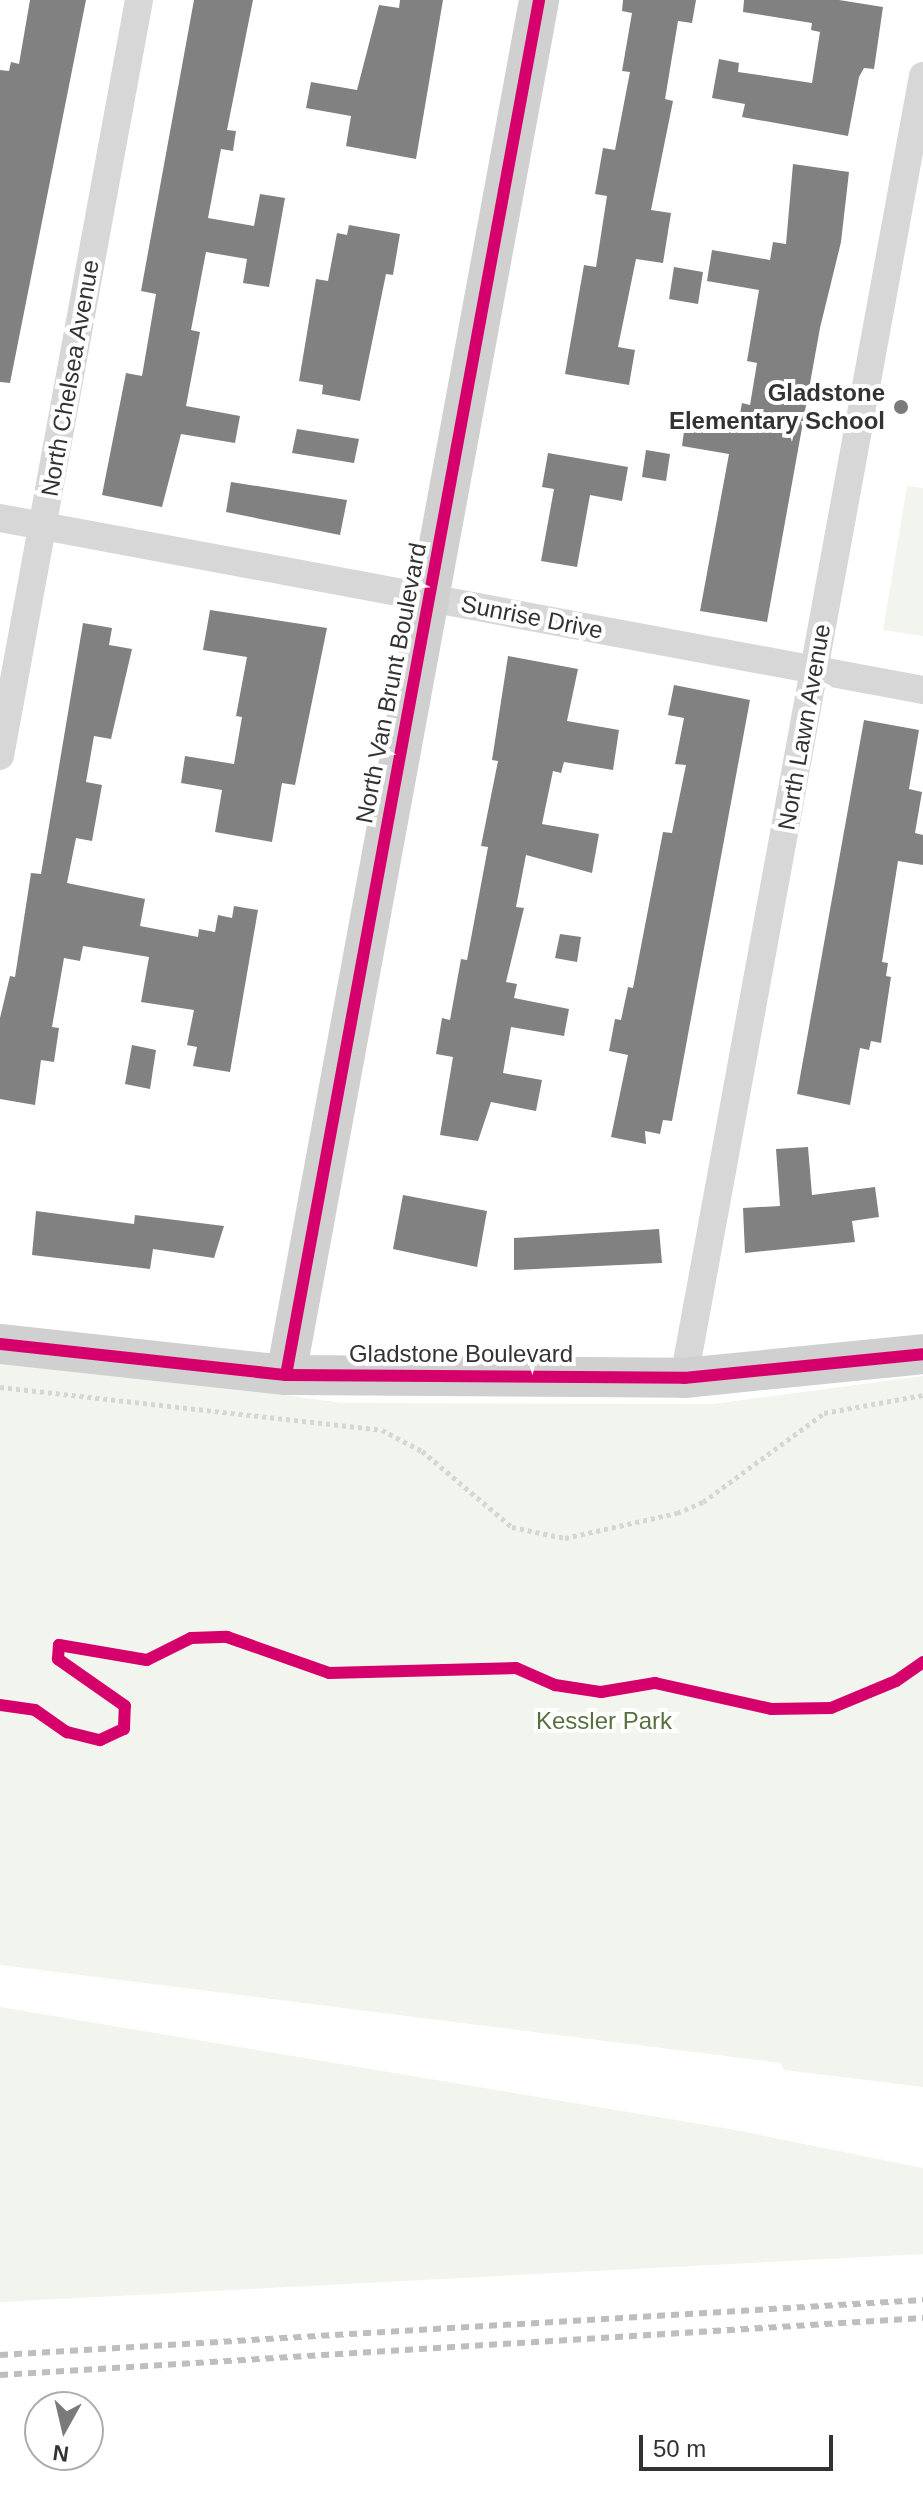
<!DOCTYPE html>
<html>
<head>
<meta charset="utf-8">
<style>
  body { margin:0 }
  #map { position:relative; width:923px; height:2495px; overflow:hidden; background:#fff; font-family:Helvetica,sans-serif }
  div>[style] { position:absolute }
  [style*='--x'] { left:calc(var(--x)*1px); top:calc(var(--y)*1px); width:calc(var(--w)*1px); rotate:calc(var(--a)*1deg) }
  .green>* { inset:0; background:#f1f5ed }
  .building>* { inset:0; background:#818181 }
  .path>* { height:5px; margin-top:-2.5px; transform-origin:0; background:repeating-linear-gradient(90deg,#d6d6d6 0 4px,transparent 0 8px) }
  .street>* { height:28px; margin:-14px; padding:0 14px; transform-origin:14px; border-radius:14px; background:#d7d7d7 }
  .secondary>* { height:40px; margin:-20px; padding:0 20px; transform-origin:20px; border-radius:20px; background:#d0d0d0 }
  .rail>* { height:6px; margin-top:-3px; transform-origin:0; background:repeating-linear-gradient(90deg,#bebebe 0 8px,transparent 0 14px) }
  .cycleway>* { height:12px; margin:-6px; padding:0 6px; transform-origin:6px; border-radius:6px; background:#d6006c }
  .dots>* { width:22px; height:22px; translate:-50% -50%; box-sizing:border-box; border:4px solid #fff; border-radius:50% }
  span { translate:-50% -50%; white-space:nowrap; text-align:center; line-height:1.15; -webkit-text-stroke:8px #fff; paint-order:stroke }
  .street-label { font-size:24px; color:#333 }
  .poi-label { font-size:24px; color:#333; font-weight:700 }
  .right { translate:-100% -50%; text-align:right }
  .park-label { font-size:24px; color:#56703f }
  .north { position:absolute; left:24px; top:2391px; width:80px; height:80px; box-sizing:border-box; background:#fff; border:2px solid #adadad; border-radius:50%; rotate:188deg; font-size:22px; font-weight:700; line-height:32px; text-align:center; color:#333 }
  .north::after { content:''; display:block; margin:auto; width:28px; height:36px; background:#7a7a7a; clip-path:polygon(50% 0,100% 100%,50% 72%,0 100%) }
  .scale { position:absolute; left:639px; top:2435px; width:194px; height:36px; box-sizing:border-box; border:4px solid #333; border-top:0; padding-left:10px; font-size:24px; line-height:28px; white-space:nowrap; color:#333; -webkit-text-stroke:6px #fff; paint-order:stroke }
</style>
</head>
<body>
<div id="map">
  <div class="green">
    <i style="clip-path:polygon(907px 486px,923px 488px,923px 636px,883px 630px)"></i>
    <i style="clip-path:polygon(0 1357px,343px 1403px,713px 1404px,923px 1376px,923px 2087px,784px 2070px,781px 2063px,0 1965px)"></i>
    <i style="clip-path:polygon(0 2007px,730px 2129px,923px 2168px,923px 2254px,0 2302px)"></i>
  </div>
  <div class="building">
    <i style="clip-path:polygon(30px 0,86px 0,10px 383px,0 382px,0 70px,9px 71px,11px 62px,19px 64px)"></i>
    <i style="clip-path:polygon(194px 0,253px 0,227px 130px,236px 131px,233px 151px,221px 149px,208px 218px,254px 226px,260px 194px,285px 198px,269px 287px,243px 283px,247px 259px,206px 252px,191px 330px,200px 332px,186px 406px,240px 416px,235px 443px,181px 434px,162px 507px,102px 495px,126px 373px,142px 376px,156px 294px,141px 291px)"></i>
    <i style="clip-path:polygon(400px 0,443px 0,416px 159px,346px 146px,351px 116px,306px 108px,311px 82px,357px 90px,379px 5px,399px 8px)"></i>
    <i style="clip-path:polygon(623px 0,696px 0,692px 23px,678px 21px,665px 99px,673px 101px,651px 210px,671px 213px,663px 263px,636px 259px,618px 347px,635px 350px,629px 385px,565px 374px,584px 265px,596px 267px,607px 196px,595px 194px,603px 148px,615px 150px,630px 72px,622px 71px,632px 13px,622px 11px)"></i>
    <i style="clip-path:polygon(744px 0,839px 0,883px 7px,874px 69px,864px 68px,859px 77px,848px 136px,742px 117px,745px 104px,712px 98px,719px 59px,739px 63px,738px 72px,812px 83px,820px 32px,811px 30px,812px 23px,743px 12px)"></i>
    <i style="clip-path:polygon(793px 164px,849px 172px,841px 242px,820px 328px,767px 622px,700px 611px,729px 454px,682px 446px,686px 417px,738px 425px,742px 403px,750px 405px,757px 363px,747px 361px,759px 290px,707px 281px,712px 250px,770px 260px,773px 242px,786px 244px)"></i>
    <i style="clip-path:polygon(349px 225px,400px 234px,393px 275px,386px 274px,360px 401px,322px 394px,323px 385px,299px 381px,316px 279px,328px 281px,337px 233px,347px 235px)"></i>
    <i style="clip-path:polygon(674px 267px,703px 272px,698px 304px,669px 299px)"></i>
    <i style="clip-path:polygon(297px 429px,359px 439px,354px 463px,292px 453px)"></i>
    <i style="clip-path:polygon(646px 450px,670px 454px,666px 481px,642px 477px)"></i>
    <i style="clip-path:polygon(548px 453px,628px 467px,622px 501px,590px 495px,577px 567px,541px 561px,554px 489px,542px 487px)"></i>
    <i style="clip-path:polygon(231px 482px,347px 500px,340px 535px,226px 512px)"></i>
    <i style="clip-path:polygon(210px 610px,327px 628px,295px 785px,282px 783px,272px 842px,215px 832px,222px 790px,181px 783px,185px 756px,234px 764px,242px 717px,236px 716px,247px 657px,203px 650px)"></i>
    <i style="clip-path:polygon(83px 623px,112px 628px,109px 645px,132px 649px,111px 739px,94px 736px,86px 782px,102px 785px,92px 841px,76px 838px,67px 883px,145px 899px,140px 926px,198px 937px,199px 929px,215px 932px,218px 915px,232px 918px,234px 906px,258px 910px,230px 1072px,193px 1066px,197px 1047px,187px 1045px,194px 1010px,141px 1002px,149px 957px,83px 946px,80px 961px,64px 958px,52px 1027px,59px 1028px,54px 1062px,41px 1060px,35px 1105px,0 1099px,0 1018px,10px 976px,15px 977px,31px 873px,41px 874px)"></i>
    <i style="clip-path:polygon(508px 656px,578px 669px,567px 721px,619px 730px,613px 770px,564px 762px,561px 773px,553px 771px,542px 824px,599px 834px,592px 873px,526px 855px,516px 907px,524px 908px,506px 982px,517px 984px,514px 998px,569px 1009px,564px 1036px,511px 1027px,503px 1073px,542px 1080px,536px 1111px,491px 1102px,478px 1141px,440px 1135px,453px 1057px,436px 1054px,442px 1018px,450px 1020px,461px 959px,467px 960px,488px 847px,481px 846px,498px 761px,492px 760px)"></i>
    <i style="clip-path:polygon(674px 685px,750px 700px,672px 1121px,663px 1120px,660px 1134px,645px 1131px,646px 1144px,611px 1137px,628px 1055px,609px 1051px,615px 1019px,621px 1020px,628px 987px,633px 988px,663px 832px,672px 833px,686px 765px,675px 764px,684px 718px,668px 715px)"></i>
    <i style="clip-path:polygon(864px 720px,919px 730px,909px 789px,922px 792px,915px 833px,923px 835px,923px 865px,898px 861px,882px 962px,888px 963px,886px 976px,891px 977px,881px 1043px,871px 1041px,869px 1050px,860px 1048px,850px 1105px,797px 1094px)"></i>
    <i style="clip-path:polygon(560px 934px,581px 937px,577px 962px,555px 958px)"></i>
    <i style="clip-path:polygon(132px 1045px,156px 1050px,150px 1089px,125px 1084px)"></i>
    <i style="clip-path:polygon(808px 1147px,812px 1195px,875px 1187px,879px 1217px,852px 1221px,855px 1242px,745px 1253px,743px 1208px,780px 1206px,776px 1149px)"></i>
    <i style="clip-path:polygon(403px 1195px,487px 1211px,477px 1267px,393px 1249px)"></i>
    <i style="clip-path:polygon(36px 1211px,134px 1224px,135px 1215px,224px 1226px,214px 1258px,153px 1249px,150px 1269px,32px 1255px)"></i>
    <i style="clip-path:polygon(659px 1229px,662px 1263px,514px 1270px,514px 1238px)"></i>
  </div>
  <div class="path">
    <i style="--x:0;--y:1387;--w:384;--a:6.4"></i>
    <i style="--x:382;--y:1430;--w:45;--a:27.7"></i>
    <i style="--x:422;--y:1451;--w:118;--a:40.2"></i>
    <i style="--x:512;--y:1527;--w:54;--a:11.7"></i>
    <i style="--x:565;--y:1538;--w:115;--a:-12.6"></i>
    <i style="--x:677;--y:1513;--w:28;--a:-23"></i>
    <i style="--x:703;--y:1502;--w:150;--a:-36.3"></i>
    <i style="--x:824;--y:1413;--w:101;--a:-10.3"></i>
  </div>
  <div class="street">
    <i style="--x:0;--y:518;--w:939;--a:10.56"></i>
    <i style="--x:0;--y:756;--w:769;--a:-79.58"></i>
    <i style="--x:684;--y:1378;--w:1324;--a:-79.6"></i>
  </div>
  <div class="secondary">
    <i style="--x:0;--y:1344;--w:288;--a:6.2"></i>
    <i style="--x:286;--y:1375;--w:398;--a:0.4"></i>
    <i style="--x:684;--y:1378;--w:240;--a:-5.7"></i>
    <i style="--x:286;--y:1375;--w:1398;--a:-79.57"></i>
  </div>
  <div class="rail">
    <i style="--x:0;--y:2355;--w:925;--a:-3.41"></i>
    <i style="--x:0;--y:2375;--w:925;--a:-3.53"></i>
  </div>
  <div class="cycleway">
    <i style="--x:0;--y:1344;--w:288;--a:6.2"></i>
    <i style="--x:286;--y:1375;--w:398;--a:0.4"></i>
    <i style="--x:684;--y:1378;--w:240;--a:-5.7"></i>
    <i style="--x:286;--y:1375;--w:1398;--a:-79.57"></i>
    <i style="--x:0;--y:1705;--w:35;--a:8"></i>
    <i style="--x:35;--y:1710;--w:39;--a:35"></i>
    <i style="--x:67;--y:1732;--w:34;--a:14"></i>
    <i style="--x:100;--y:1740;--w:26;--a:-25"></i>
    <i style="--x:124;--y:1729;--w:23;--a:-88"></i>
    <i style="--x:125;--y:1706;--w:82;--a:-145"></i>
    <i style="--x:58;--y:1659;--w:14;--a:-86"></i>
    <i style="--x:59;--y:1645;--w:89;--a:9.7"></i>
    <i style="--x:147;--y:1660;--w:49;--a:-26.6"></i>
    <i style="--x:191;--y:1638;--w:36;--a:-2"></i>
    <i style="--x:227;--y:1637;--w:108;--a:19.4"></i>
    <i style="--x:329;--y:1673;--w:187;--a:-1.5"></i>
    <i style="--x:516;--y:1668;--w:43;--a:23.6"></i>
    <i style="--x:555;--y:1685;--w:47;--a:8.7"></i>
    <i style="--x:601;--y:1692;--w:55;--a:-9.5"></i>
    <i style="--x:655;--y:1683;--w:119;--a:12.6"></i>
    <i style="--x:771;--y:1709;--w:60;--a:-1"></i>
    <i style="--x:831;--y:1708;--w:70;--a:-22.6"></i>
    <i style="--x:896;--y:1681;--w:33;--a:-35"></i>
  </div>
  <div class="dots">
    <i style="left:901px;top:407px;background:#7a7a7a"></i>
  </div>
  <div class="street-label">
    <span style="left:70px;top:378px;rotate:-80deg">North Chelsea Avenue</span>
    <span style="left:532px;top:617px;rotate:11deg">Sunrise Drive</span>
    <span style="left:391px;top:683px;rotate:-79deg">North Van Brunt Boulevard</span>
    <span style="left:804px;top:727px;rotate:-80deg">North Lawn Avenue</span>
    <span style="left:461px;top:1354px">Gladstone Boulevard</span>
  </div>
  <div class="poi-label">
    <span class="right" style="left:885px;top:407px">Gladstone<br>Elementary School</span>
  </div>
  <div class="park-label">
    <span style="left:604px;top:1721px">Kessler Park</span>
  </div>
  <div class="north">N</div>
  <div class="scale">50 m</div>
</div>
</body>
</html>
